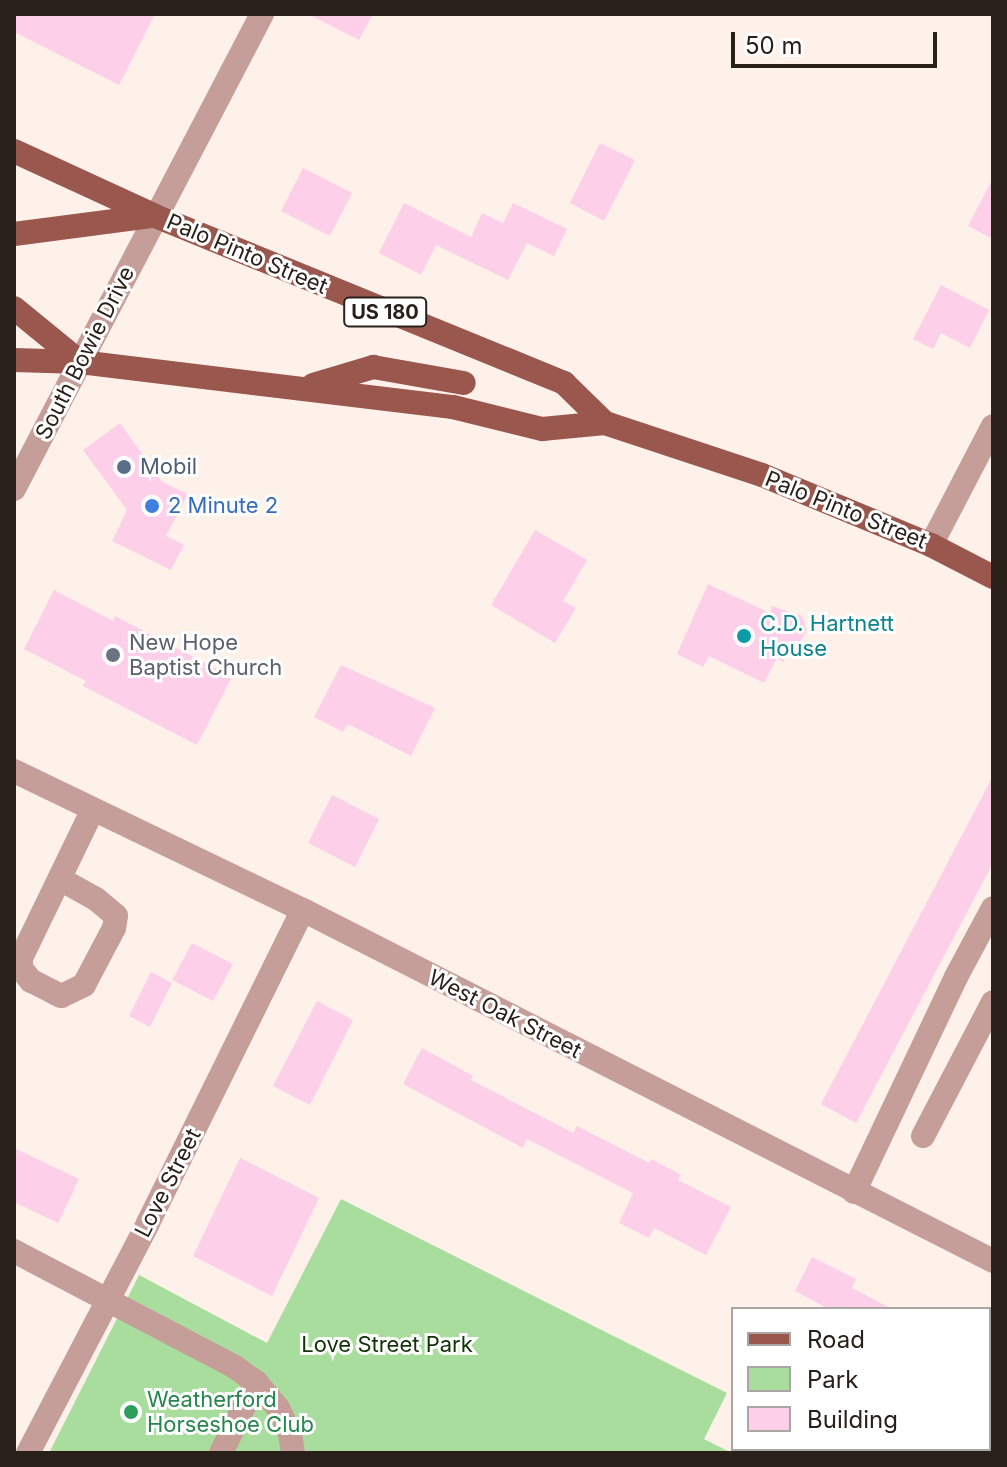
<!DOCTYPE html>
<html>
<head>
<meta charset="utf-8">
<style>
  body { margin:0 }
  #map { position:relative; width:1007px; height:1467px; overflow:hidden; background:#fdf1ea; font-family:Inter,sans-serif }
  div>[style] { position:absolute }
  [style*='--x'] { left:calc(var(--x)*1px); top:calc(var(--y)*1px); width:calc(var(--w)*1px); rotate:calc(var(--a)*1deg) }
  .green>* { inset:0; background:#a9dd9d }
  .building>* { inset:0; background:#fecfe8 }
  .minor>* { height:24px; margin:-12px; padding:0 12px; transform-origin:12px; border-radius:12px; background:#c59e99 }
  .major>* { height:24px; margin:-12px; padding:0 12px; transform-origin:12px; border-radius:12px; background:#99574e }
  .dots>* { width:22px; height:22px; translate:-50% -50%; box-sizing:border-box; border:4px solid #fff; border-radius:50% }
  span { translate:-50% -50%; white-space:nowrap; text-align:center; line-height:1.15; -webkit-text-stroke:6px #fff; paint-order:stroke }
  .shield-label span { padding:2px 6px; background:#fff; border:2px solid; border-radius:6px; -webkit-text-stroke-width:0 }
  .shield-label { font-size:20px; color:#2a201a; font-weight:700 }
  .street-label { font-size:22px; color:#2a201a }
  .service-label { font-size:22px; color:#4e5e75 }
  .left { translate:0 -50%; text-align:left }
  .shop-label { font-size:22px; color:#366cbe }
  .culture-label { font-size:22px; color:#0d838f }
  .worship-label { font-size:22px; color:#5b616d }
  .park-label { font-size:22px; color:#103307 }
  .leisure-label { font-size:22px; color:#27864d }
  .frame { position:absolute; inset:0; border:16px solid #2a201a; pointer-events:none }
  .legend { position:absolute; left:731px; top:1307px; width:260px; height:144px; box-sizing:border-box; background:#fff; border:2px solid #aaa6a3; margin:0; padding:10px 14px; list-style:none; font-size:24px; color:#2a201a }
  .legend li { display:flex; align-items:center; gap:16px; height:40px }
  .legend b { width:40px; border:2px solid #aaa6a3 }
  .scale { position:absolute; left:731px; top:32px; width:206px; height:36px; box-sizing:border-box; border:4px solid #2a201a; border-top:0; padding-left:10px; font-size:24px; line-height:28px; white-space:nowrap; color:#2a201a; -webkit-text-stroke:6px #fff; paint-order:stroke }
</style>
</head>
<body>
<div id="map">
  <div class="green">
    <i style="clip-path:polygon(341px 1199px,727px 1393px,704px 1439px,732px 1453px,49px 1453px,139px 1275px,267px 1343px)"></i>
  </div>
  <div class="building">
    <i style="clip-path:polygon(14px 14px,155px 14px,119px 85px,14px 32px)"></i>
    <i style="clip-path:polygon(308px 14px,373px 14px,359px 40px)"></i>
    <i style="clip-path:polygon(600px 143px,635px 160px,604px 221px,570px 203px)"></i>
    <i style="clip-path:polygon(303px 168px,352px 193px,330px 236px,281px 211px)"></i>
    <i style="clip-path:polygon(993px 178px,993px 239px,968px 226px)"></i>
    <i style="clip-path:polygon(404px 203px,471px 237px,482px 213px,503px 223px,513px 203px,567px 229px,554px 256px,527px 243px,508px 280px,436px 245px,421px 275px,379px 253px)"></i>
    <i style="clip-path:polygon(941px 285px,989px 310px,970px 348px,941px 333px,933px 349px,913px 339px)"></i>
    <i style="clip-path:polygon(120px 423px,162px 482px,188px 494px,166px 536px,184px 545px,171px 570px,112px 541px,127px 510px,83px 450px)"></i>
    <i style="clip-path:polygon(535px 530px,587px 560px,563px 601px,576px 608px,555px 643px,491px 605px)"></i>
    <i style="clip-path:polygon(708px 584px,770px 613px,772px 606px,802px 616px,807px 630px,799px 644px,791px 646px,783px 662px,777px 658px,764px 683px,709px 656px,703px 667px,677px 654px)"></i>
    <i style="clip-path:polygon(54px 590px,113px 621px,115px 616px,232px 677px,197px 745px,83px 686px,86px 681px,24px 649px)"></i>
    <i style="clip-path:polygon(341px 665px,435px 708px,411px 756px,348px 724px,343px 732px,314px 717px)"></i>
    <i style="clip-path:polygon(993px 776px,993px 863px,856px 1123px,821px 1104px)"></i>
    <i style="clip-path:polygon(332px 795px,379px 819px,355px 867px,308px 843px)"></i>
    <i style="clip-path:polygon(192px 943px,233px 964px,213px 1001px,172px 980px)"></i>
    <i style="clip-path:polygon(151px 972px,172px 983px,150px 1027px,129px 1016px)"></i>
    <i style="clip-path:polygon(317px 1001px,353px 1020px,310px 1105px,273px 1086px)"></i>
    <i style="clip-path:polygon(422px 1048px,473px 1076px,471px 1080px,573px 1133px,577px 1126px,649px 1163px,651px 1159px,681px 1175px,678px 1180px,731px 1207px,706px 1255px,654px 1228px,649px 1238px,619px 1223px,633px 1193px,527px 1139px,523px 1148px,403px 1084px)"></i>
    <i style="clip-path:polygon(14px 1148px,79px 1179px,58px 1223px,14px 1202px)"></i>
    <i style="clip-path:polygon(240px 1158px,319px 1198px,272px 1296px,193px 1256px)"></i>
    <i style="clip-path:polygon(812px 1257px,856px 1279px,852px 1288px,892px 1309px,829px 1309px,795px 1291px)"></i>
  </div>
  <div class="minor">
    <i style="--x:14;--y:489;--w:536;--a:-62.43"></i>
    <i style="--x:931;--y:545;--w:134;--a:-62.5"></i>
    <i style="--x:14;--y:771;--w:321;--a:25.7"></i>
    <i style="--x:303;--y:910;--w:774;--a:26.96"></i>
    <i style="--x:60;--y:879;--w:41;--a:29.1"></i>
    <i style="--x:96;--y:899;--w:26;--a:40"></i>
    <i style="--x:116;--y:916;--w:12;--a:99"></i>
    <i style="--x:114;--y:928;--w:64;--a:117.8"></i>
    <i style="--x:84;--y:985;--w:25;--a:154"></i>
    <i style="--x:61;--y:996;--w:34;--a:-153"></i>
    <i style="--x:31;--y:981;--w:16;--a:-128"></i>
    <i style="--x:21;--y:968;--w:10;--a:-90"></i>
    <i style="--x:21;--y:958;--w:165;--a:-64.2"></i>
    <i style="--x:923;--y:1136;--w:151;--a:-62.4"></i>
    <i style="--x:854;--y:1192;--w:238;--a:-64.6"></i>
    <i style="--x:956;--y:977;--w:78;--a:-61.8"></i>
    <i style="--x:14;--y:1251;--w:250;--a:27.7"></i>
    <i style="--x:235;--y:1367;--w:26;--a:36"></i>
    <i style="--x:256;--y:1382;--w:79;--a:116.2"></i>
    <i style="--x:256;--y:1382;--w:34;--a:50"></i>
    <i style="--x:278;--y:1408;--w:29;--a:65"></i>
    <i style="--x:290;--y:1434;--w:19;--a:81"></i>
    <i style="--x:28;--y:1453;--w:259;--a:-62.4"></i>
    <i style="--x:148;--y:1223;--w:349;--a:-63.7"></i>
  </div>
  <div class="major">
    <i style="--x:14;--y:151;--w:155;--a:24.7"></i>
    <i style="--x:155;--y:216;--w:442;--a:22.2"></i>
    <i style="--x:564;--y:383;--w:57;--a:44.3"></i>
    <i style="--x:14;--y:234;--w:140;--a:-7.4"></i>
    <i style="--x:14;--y:308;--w:85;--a:39.3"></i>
    <i style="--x:14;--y:360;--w:66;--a:1.7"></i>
    <i style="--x:80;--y:362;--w:376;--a:6.9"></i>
    <i style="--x:453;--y:407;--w:92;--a:13.9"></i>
    <i style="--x:542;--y:429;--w:63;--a:-5.4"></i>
    <i style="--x:605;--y:423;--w:165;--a:18.3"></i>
    <i style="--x:762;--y:475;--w:183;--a:22.5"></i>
    <i style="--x:931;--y:545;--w:70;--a:27.3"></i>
    <i style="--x:313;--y:385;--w:63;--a:-16.7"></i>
    <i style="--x:373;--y:367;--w:92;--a:10"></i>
  </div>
  <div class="dots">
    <i style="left:124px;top:467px;background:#5c6f8a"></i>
    <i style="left:152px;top:506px;background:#3f7fe0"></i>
    <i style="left:744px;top:636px;background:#0f9aa8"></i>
    <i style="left:113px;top:655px;background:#6b7280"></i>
    <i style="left:131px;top:1412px;background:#2e9e5b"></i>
  </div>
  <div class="shield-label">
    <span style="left:385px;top:312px">US 180</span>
  </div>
  <div class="street-label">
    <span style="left:247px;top:254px;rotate:23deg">Palo Pinto Street</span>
    <span style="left:85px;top:353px;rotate:-63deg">South Bowie Drive</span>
    <span style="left:846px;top:510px;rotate:22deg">Palo Pinto Street</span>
    <span style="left:505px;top:1014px;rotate:27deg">West Oak Street</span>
    <span style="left:168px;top:1183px;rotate:-63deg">Love Street</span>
  </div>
  <div class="service-label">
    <span class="left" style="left:140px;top:467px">Mobil</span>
  </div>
  <div class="shop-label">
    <span class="left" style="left:168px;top:506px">2 Minute 2</span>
  </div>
  <div class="culture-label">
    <span class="left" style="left:760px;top:636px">C.D. Hartnett<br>House</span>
  </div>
  <div class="worship-label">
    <span class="left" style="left:129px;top:655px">New Hope<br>Baptist Church</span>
  </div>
  <div class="park-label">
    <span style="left:387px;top:1345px">Love Street Park</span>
  </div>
  <div class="leisure-label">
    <span class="left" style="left:147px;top:1412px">Weatherford<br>Horseshoe Club</span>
  </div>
  <div class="frame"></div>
  <ul class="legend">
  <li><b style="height:10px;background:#99574e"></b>Road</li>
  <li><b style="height:22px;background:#a9dd9d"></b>Park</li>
  <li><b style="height:22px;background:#fecfe8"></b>Building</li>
  </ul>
  <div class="scale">50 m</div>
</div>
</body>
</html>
